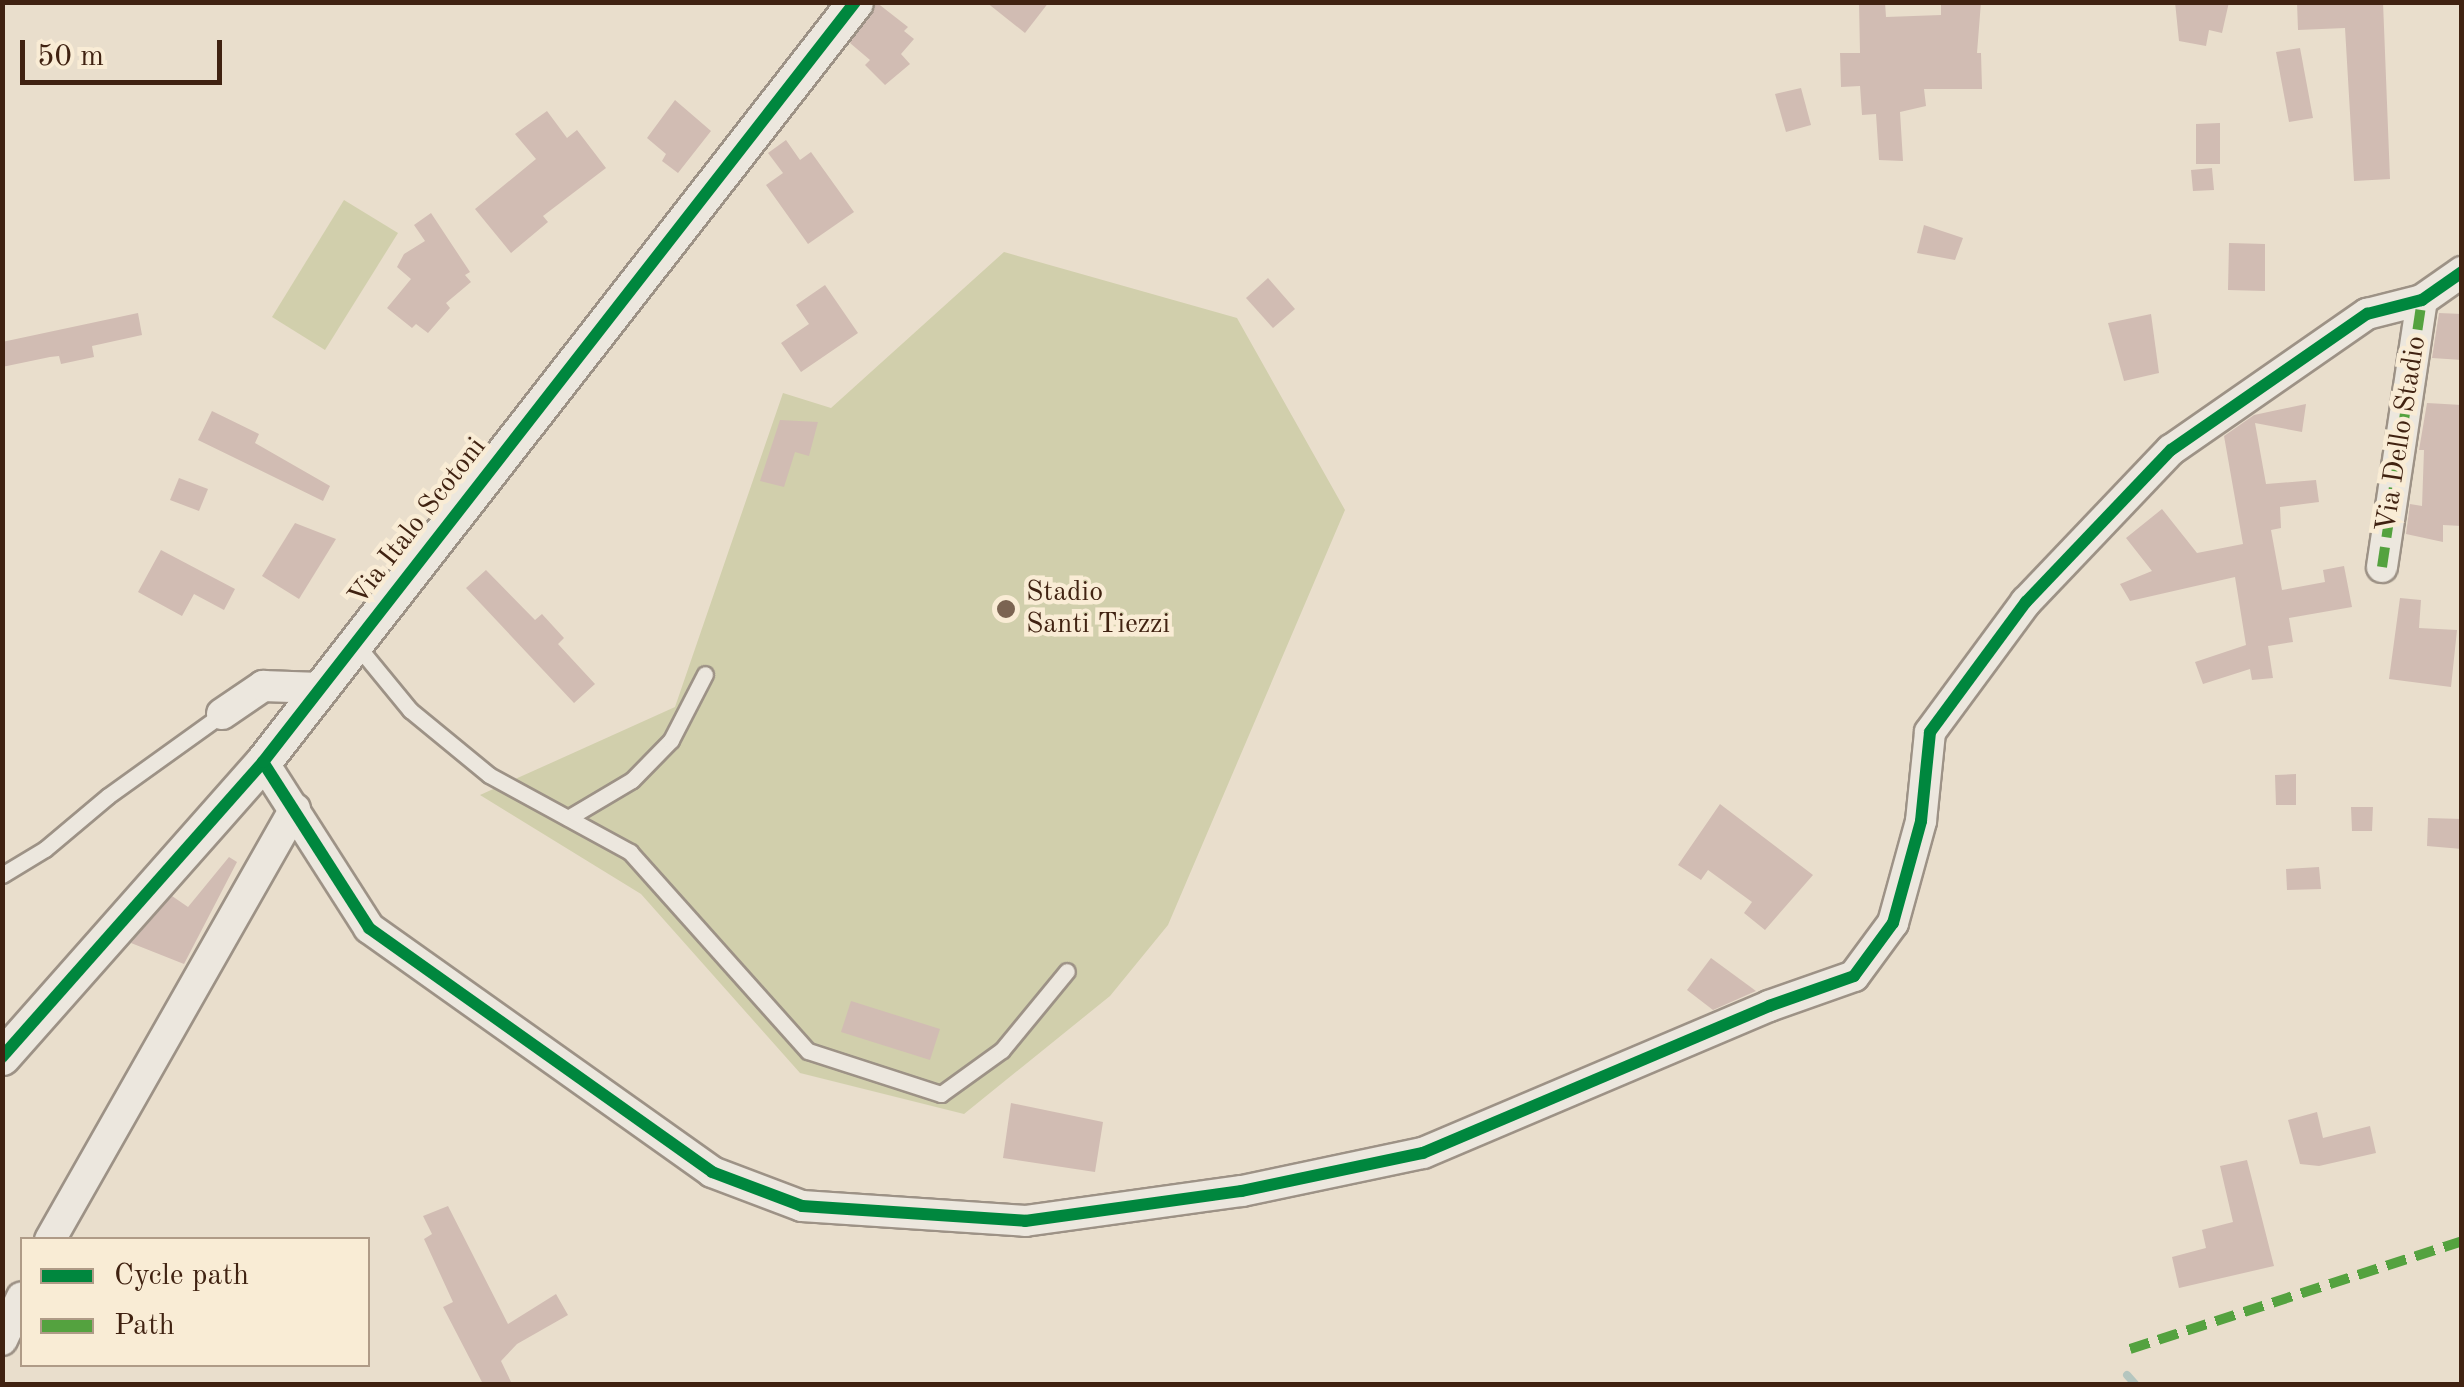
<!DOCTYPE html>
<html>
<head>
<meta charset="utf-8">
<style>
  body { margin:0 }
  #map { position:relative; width:2464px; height:1387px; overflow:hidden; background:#e9decc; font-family:"Old Standard TT",serif }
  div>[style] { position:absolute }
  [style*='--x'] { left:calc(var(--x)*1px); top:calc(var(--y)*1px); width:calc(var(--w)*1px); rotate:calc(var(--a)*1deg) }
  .green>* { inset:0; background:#d1cfac }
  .stream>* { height:8px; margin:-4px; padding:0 4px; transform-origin:4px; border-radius:4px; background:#b5c6bf }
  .building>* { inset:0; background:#d1bcb3 }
  .roads { filter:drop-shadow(2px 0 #9d9286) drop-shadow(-2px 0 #9d9286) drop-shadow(0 2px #9d9286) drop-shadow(0 -2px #9d9286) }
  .service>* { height:15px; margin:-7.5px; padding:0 7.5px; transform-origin:7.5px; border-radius:7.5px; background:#ece7de }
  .minor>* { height:30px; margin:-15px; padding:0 15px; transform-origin:15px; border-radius:15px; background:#ece7de }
  .tertiary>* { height:35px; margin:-17.5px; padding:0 17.5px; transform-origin:17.5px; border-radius:17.5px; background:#ece7de }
  .quiet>* { height:10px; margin-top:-5px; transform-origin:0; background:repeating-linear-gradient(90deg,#54a23f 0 20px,transparent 0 30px) }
  .cycleway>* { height:12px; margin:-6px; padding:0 6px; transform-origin:6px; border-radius:6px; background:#00873e }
  .dots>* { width:28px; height:28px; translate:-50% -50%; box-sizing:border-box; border:5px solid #f9ecd5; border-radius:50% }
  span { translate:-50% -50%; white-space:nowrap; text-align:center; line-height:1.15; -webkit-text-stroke:9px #f9ecd5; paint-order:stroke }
  .street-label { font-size:28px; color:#402211 }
  .poi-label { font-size:28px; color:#402211 }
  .left { translate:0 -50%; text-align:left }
  .frame { position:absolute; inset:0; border:5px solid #402211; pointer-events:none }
  .legend { position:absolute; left:20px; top:1237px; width:350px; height:130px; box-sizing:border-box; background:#f9ecd5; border:2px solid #af9b87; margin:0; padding:12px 18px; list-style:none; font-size:30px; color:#402211 }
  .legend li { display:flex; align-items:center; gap:20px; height:50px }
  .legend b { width:50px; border:2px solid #af9b87 }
  .scale { position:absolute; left:20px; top:40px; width:202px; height:45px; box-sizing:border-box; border:5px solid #402211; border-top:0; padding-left:12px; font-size:30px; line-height:35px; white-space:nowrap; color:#402211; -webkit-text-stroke:8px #f9ecd5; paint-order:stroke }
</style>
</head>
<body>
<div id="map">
  <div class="green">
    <i style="clip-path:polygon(344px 200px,398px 233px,325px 350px,272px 317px)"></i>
    <i style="clip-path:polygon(1004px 252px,1237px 318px,1345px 510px,1168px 925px,1110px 996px,964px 1114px,800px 1073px,641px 894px,480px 795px,675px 707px,783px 393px,831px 408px)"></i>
  </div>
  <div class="stream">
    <i style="--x:2127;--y:1375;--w:12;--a:48"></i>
  </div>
  <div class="building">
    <i style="clip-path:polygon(876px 2px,908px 27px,904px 31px,914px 39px,901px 54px,910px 64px,885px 85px,865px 65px,870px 60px,850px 43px)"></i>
    <i style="clip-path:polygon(986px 2px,1049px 2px,1025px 33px)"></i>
    <i style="clip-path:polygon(1859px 2px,1885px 2px,1886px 17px,1941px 15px,1941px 2px,1981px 2px,1977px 53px,1981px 53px,1982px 89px,1924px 89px,1926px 106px,1900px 112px,1903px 161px,1879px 160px,1876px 114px,1862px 115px,1860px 86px,1841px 87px,1840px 53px,1860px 53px)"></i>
    <i style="clip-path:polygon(2175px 2px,2229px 2px,2222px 33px,2209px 30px,2206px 46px,2179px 41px)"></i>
    <i style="clip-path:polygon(2297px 2px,2383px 2px,2390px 179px,2354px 181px,2345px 28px,2298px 30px)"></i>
    <i style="clip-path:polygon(2300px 48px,2313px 118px,2289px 122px,2276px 52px)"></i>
    <i style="clip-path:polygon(1801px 88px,1811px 125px,1786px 132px,1775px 94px)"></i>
    <i style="clip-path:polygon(675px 100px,711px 131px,678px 173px,662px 161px,666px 154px,647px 138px)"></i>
    <i style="clip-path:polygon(547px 111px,567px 138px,577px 130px,606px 168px,543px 216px,548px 222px,511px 253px,475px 209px,536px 159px,515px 134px)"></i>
    <i style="clip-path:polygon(2220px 123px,2220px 164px,2196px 164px,2196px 124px)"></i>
    <i style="clip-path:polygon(786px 140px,800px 160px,811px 152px,854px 212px,808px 244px,766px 185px,783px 173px,768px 153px)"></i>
    <i style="clip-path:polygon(2212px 168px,2214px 190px,2193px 191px,2191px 170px)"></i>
    <i style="clip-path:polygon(431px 213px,470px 272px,465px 275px,471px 282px,446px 303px,450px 308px,428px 333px,416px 324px,412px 328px,387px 308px,411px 279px,397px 267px,404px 254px,425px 241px,414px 225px)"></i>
    <i style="clip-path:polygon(1924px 225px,1963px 238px,1955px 260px,1917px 253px)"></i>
    <i style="clip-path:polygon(2229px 243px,2265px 244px,2265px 291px,2228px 290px)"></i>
    <i style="clip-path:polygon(1268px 278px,1295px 309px,1273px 328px,1246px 298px)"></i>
    <i style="clip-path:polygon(825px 285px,858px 333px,801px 372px,781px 343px,809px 324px,796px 305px)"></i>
    <i style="clip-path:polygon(138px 313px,142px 335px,92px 346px,94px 357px,61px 364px,59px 356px,50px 357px,2px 367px,2px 342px)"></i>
    <i style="clip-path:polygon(2439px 313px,2462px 314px,2462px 360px,2432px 358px)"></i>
    <i style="clip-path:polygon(2151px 314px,2159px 373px,2124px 381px,2108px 323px)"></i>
    <i style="clip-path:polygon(2427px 403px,2462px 405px,2462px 526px,2443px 525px,2443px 542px,2406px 534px,2410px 504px,2422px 506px,2424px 450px,2419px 450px)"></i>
    <i style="clip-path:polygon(2306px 404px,2302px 432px,2255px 423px,2266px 484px,2316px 480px,2319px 502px,2280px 507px,2281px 528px,2271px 530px,2282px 590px,2325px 582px,2323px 570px,2344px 566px,2352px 607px,2289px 618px,2293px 642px,2268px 646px,2273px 678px,2252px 680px,2250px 669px,2203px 684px,2195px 662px,2246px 645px,2235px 577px,2130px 601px,2120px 584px,2152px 571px,2126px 538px,2162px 509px,2197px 553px,2243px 544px,2224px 436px,2254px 415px)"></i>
    <i style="clip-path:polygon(212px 411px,259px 434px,255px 443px,330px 486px,323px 501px,198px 440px)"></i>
    <i style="clip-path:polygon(780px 420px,818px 422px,809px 456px,795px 452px,784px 487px,760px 481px)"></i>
    <i style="clip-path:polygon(179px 478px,208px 489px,199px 511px,170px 500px)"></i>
    <i style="clip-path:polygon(295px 523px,336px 539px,299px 599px,262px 576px)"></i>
    <i style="clip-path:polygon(161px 550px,235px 589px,224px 610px,194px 594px,182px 616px,138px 592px)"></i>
    <i style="clip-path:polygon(486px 570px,535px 620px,542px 614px,564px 638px,558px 644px,595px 684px,574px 703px,466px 588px)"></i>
    <i style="clip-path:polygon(2400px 598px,2421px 600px,2419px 628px,2457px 630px,2451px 687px,2389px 679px)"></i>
    <i style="clip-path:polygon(2296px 774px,2296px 805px,2276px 805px,2275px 775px)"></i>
    <i style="clip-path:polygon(1720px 804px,1813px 875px,1765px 930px,1744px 913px,1752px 902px,1708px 870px,1701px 880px,1678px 865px)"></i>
    <i style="clip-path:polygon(2351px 807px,2373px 807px,2372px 831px,2352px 831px)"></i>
    <i style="clip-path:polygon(2428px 818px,2462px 819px,2462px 849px,2427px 846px)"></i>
    <i style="clip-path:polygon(229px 857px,237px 862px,184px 964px,131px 943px,172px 896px,188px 907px)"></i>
    <i style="clip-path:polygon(2319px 867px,2321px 889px,2287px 890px,2286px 869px)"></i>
    <i style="clip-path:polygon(1711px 958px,1756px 991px,1713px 1010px,1687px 990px)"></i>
    <i style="clip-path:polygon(851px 1001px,940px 1029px,930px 1060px,841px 1032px)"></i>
    <i style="clip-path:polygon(1011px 1103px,1103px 1122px,1095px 1172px,1003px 1158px)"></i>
    <i style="clip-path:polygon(2317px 1112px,2323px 1138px,2370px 1126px,2376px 1153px,2319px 1166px,2300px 1164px,2288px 1120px)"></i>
    <i style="clip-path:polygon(2247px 1160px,2274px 1266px,2179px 1288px,2172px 1257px,2206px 1248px,2202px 1230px,2233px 1222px,2220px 1166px)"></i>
    <i style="clip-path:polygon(448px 1206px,508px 1324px,556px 1294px,568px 1315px,517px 1344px,501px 1361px,512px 1384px,483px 1384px,443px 1307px,453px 1302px,424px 1239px,432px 1234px,423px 1216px)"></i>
  </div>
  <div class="roads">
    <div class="service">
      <i style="--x:355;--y:643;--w:87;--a:50.6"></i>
      <i style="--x:410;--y:710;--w:102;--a:39.4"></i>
      <i style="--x:489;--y:775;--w:161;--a:28.6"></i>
      <i style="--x:630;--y:852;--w:267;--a:48.2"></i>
      <i style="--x:808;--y:1051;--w:140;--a:17.9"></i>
      <i style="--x:941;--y:1094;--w:75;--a:-35.8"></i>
      <i style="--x:1002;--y:1050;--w:102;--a:-50.6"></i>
      <i style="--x:568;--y:818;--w:74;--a:-30.7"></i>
      <i style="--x:632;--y:780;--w:56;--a:-45.7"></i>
      <i style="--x:671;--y:740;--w:74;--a:-62.7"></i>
      <i style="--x:2;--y:875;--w:50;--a:-31.2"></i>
      <i style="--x:45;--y:849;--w:82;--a:-40.1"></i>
      <i style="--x:108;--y:796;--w:140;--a:-35.7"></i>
    </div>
    <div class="minor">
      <i style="--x:2382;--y:567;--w:270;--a:-81.5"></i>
      <i style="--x:222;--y:714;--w:50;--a:-34.3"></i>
      <i style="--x:263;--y:686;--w:57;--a:2"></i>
      <i style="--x:263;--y:762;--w:197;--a:57.4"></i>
      <i style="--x:369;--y:928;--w:421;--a:35.4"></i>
      <i style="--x:712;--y:1172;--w:96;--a:20.7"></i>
      <i style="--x:802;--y:1206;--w:224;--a:3.8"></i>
      <i style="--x:1025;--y:1221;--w:219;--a:-7.9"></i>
      <i style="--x:1242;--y:1191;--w:185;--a:-11.9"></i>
      <i style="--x:1423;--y:1153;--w:376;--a:-23"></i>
      <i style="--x:1769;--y:1006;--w:90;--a:-19.4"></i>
      <i style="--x:1854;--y:976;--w:66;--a:-53.7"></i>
      <i style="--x:1893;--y:923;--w:106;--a:-74.6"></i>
      <i style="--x:1921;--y:821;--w:89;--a:-84.2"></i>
      <i style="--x:1930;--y:732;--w:162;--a:-53.6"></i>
      <i style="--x:2026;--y:602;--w:210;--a:-46.4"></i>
      <i style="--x:2171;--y:450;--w:239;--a:-34.8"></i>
      <i style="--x:2367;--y:314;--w:57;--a:-14.3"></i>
      <i style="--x:2422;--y:300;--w:49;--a:-35"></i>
      <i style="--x:50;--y:1240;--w:496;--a:-60.4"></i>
      <i style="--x:2;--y:1340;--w:47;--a:-65.1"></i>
    </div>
    <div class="tertiary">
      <i style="--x:2;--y:1057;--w:394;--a:-48.5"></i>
      <i style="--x:263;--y:762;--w:963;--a:-52.08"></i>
    </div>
  </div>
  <div class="quiet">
    <i style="--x:2382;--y:567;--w:270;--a:-81.5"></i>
    <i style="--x:2130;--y:1349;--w:349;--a:-18"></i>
  </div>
  <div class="cycleway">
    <i style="--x:263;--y:762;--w:197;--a:57.4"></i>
    <i style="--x:369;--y:928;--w:421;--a:35.4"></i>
    <i style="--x:712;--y:1172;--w:96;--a:20.7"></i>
    <i style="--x:802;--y:1206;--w:224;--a:3.8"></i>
    <i style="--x:1025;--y:1221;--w:219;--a:-7.9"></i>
    <i style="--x:1242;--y:1191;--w:185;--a:-11.9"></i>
    <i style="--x:1423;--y:1153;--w:376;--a:-23"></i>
    <i style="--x:1769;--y:1006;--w:90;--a:-19.4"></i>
    <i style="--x:1854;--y:976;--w:66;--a:-53.7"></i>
    <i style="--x:1893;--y:923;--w:106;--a:-74.6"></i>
    <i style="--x:1921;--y:821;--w:89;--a:-84.2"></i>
    <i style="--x:1930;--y:732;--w:162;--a:-53.6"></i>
    <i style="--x:2026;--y:602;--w:210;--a:-46.4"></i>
    <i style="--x:2171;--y:450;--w:239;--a:-34.8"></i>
    <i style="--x:2367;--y:314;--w:57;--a:-14.3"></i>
    <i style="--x:2422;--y:300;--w:49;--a:-35"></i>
    <i style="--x:2;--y:1057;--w:394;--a:-48.5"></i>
    <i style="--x:263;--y:762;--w:963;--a:-52.08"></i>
  </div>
  <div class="dots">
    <i style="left:1006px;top:609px;background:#7b6452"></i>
  </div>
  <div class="street-label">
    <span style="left:2402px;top:434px;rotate:-81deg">Via Dello Stadio</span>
    <span style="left:418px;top:522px;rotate:-52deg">Via Italo Scotoni</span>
  </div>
  <div class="poi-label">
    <span class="left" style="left:1026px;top:609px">Stadio<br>Santi Tiezzi</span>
  </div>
  <div class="frame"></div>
  <ul class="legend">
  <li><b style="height:12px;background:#00873e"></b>Cycle path</li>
  <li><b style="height:12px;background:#54a23f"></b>Path</li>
  </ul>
  <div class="scale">50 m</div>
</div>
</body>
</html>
